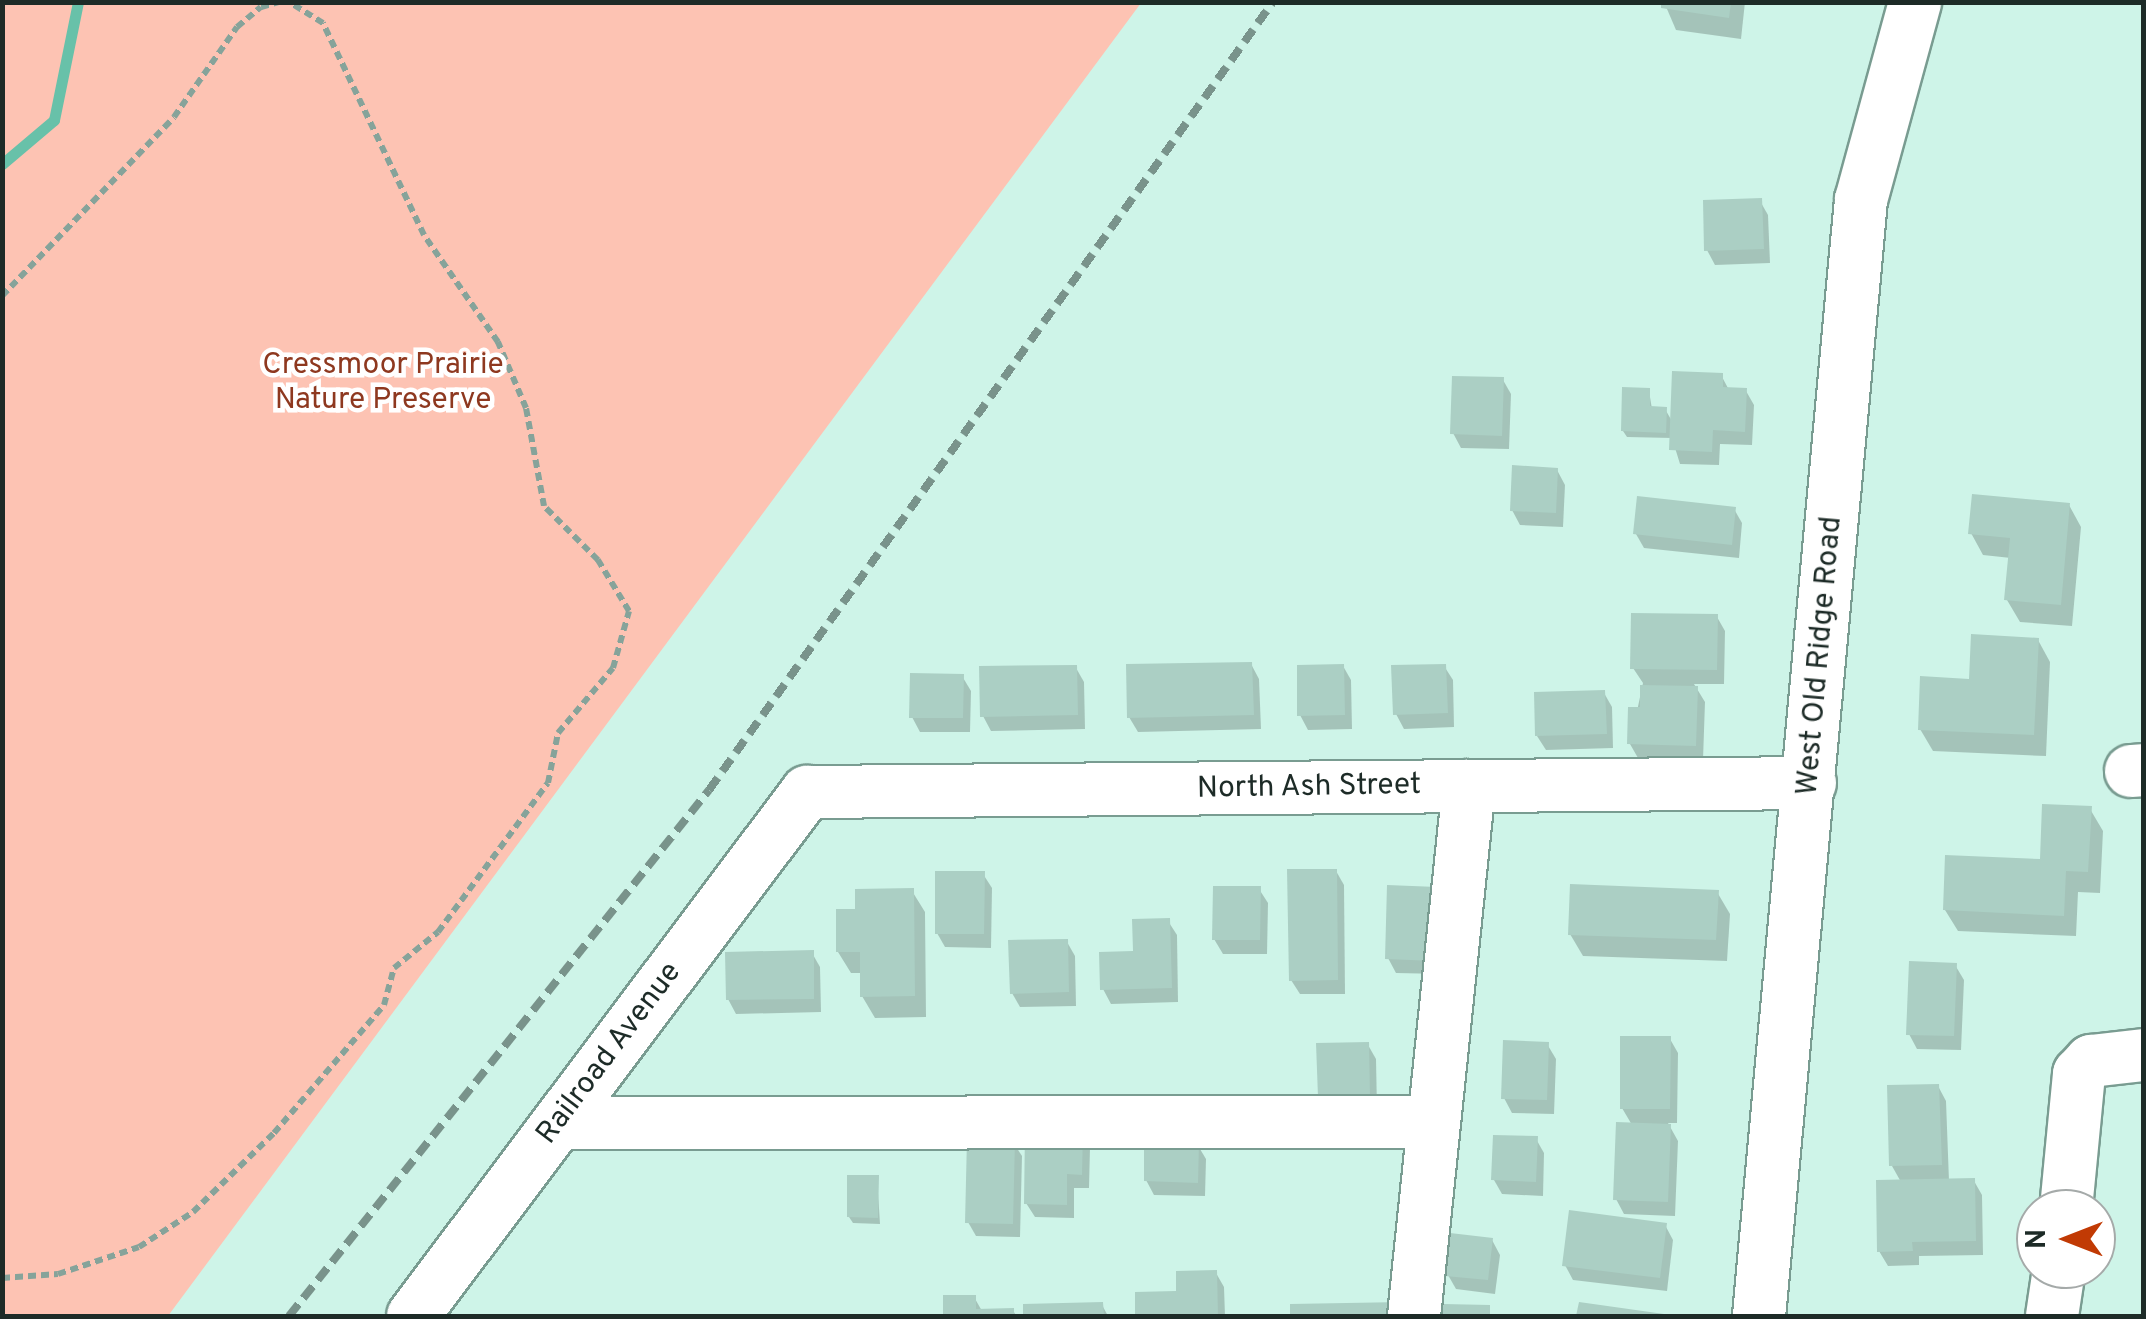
<!DOCTYPE html>
<html>
<head>
<meta charset="utf-8">
<style>
  body { margin:0 }
  #map { position:relative; width:2146px; height:1319px; overflow:hidden; background:#cef4e8; font-family:Overpass,sans-serif }
  div>[style] { position:absolute }
  [style*='--x'] { left:calc(var(--x)*1px); top:calc(var(--y)*1px); width:calc(var(--w)*1px); rotate:calc(var(--a)*1deg) }
  .green>* { inset:0; background:#fdc3b3 }
  .shadow>* { inset:0; background:#0003 }
  .stream>* { height:11px; margin:-5.5px; padding:0 5.5px; transform-origin:5.5px; border-radius:5.5px; background:#68c1a9 }
  .building>* { inset:0; background:#abcfc4 }
  .path>* { height:6px; margin-top:-3px; transform-origin:0; background:repeating-linear-gradient(90deg,#86a39a 0 8px,transparent 0 13px) }
  .roads { filter:drop-shadow(2px 0 #799c91) drop-shadow(-2px 0 #799c91) drop-shadow(0 2px #799c91) drop-shadow(0 -2px #799c91) }
  .minor>* { height:52px; margin:-26px; padding:0 26px; transform-origin:26px; border-radius:26px; background:#fff }
  .rail>* { height:8px; margin-top:-4px; transform-origin:0; background:repeating-linear-gradient(90deg,#79938b 0 15px,transparent 0 23px) }
  span { translate:-50% -50%; white-space:nowrap; text-align:center; line-height:1.15; -webkit-text-stroke:9px #fff; paint-order:stroke }
  .park-label { font-size:30px; color:#8e381f }
  .street-label { font-size:30px; color:#1d2b27 }
  .frame { position:absolute; inset:0; border:5px solid #1d2b27; pointer-events:none }
  .north { position:absolute; left:2016px; top:1189px; width:100px; height:100px; box-sizing:border-box; background:#fff; border:2px solid #a5aaa9; border-radius:50%; rotate:270deg; font-size:28px; font-weight:700; line-height:40px; text-align:center; color:#1d2b27 }
  .north::after { content:''; display:block; margin:auto; width:35px; height:45px; background:#c13a04; clip-path:polygon(50% 0,100% 100%,50% 72%,0 100%) }
</style>
</head>
<body>
<div id="map">
  <div class="green">
    <i style="clip-path:polygon(3px 2px,1141px 3px,168px 1316px,3px 1316px)"></i>
  </div>
  <div class="shadow">
    <i style="clip-path:polygon(1664px 2px,1745px 2px,1741px 39px,1676px 30px)"></i>
    <i style="clip-path:polygon(1760px 201px,1768px 215px,1770px 263px,1715px 265px,1707px 250px)"></i>
    <i style="clip-path:polygon(1721px 375px,1729px 390px,1746px 391px,1754px 405px,1752px 445px,1720px 444px,1719px 465px,1680px 464px,1672px 438px,1627px 437px,1623px 431px,1649px 391px,1652px 409px,1665px 409px,1673px 423px)"></i>
    <i style="clip-path:polygon(1503px 380px,1511px 394px,1509px 449px,1461px 448px,1453px 433px)"></i>
    <i style="clip-path:polygon(1557px 470px,1565px 485px,1563px 527px,1520px 525px,1512px 510px)"></i>
    <i style="clip-path:polygon(2069px 505px,2081px 527px,2072px 626px,2020px 622px,2007px 600px,2011px 558px,1983px 555px,1971px 533px)"></i>
    <i style="clip-path:polygon(1734px 509px,1742px 523px,1739px 558px,1644px 548px,1636px 534px)"></i>
    <i style="clip-path:polygon(1717px 617px,1725px 631px,1724px 684px,1694px 684px,1705px 702px,1703px 760px,1638px 758px,1630px 744px,1643px 683px,1633px 668px)"></i>
    <i style="clip-path:polygon(2038px 640px,2050px 662px,2046px 756px,1933px 751px,1920px 729px,1972px 681px)"></i>
    <i style="clip-path:polygon(1251px 664px,1259px 679px,1261px 729px,1138px 732px,1129px 717px)"></i>
    <i style="clip-path:polygon(1343px 666px,1351px 680px,1352px 729px,1308px 730px,1300px 715px)"></i>
    <i style="clip-path:polygon(1444px 666px,1453px 680px,1454px 727px,1404px 729px,1396px 714px)"></i>
    <i style="clip-path:polygon(1076px 668px,1084px 682px,1085px 729px,991px 731px,983px 716px)"></i>
    <i style="clip-path:polygon(962px 676px,971px 691px,970px 732px,920px 732px,912px 717px)"></i>
    <i style="clip-path:polygon(1604px 693px,1612px 707px,1613px 748px,1546px 750px,1537px 736px)"></i>
    <i style="clip-path:polygon(2090px 809px,2103px 831px,2100px 893px,2078px 892px,2076px 936px,1958px 931px,1945px 910px,2042px 862px)"></i>
    <i style="clip-path:polygon(1336px 871px,1344px 885px,1345px 994px,1300px 994px,1291px 980px)"></i>
    <i style="clip-path:polygon(983px 874px,992px 888px,991px 948px,945px 947px,937px 933px)"></i>
    <i style="clip-path:polygon(1390px 888px,1442px 974px,1396px 973px,1388px 958px)"></i>
    <i style="clip-path:polygon(1259px 889px,1268px 903px,1267px 954px,1223px 954px,1214px 939px)"></i>
    <i style="clip-path:polygon(912px 891px,925px 912px,926px 1017px,875px 1018px,862px 996px,862px 973px,851px 973px,838px 952px,858px 911px)"></i>
    <i style="clip-path:polygon(1717px 892px,1730px 914px,1727px 961px,1583px 956px,1570px 934px)"></i>
    <i style="clip-path:polygon(1168px 921px,1177px 935px,1178px 1002px,1111px 1004px,1103px 989px)"></i>
    <i style="clip-path:polygon(1067px 942px,1075px 956px,1076px 1006px,1020px 1007px,1012px 993px)"></i>
    <i style="clip-path:polygon(812px 953px,820px 967px,821px 1012px,736px 1014px,728px 999px)"></i>
    <i style="clip-path:polygon(1955px 965px,1964px 980px,1961px 1050px,1917px 1049px,1909px 1034px)"></i>
    <i style="clip-path:polygon(1670px 1039px,1678px 1053px,1677px 1123px,1668px 1123px,1678px 1141px,1675px 1216px,1624px 1214px,1616px 1199px,1632px 1125px,1622px 1108px)"></i>
    <i style="clip-path:polygon(1547px 1044px,1556px 1059px,1554px 1114px,1512px 1113px,1504px 1098px)"></i>
    <i style="clip-path:polygon(1368px 1045px,1376px 1059px,1377px 1110px,1328px 1111px)"></i>
    <i style="clip-path:polygon(1938px 1086px,1946px 1101px,1949px 1181px,1974px 1181px,1982px 1195px,1983px 1255px,1919px 1256px,1919px 1265px,1888px 1266px,1879px 1251px,1901px 1182px,1892px 1166px)"></i>
    <i style="clip-path:polygon(1028px 1132px,1090px 1148px,1089px 1188px,1074px 1188px,1074px 1218px,1035px 1217px,1026px 1203px)"></i>
    <i style="clip-path:polygon(1536px 1139px,1544px 1153px,1543px 1196px,1502px 1194px,1494px 1180px)"></i>
    <i style="clip-path:polygon(1013px 1142px,1022px 1156px,1020px 1237px,976px 1236px,968px 1222px)"></i>
    <i style="clip-path:polygon(1197px 1144px,1206px 1159px,1205px 1196px,1154px 1195px,1146px 1180px)"></i>
    <i style="clip-path:polygon(877px 1177px,880px 1224px,853px 1223px,849px 1217px)"></i>
    <i style="clip-path:polygon(1665px 1225px,1673px 1240px,1667px 1291px,1573px 1280px,1565px 1265px)"></i>
    <i style="clip-path:polygon(1492px 1240px,1500px 1255px,1495px 1294px,1456px 1289px,1448px 1275px)"></i>
    <i style="clip-path:polygon(1216px 1273px,1224px 1287px,1225px 1316px,1137px 1316px,1137px 1294px,1179px 1293px)"></i>
    <i style="clip-path:polygon(974px 1297px,982px 1311px,1013px 1310px,1016px 1316px,946px 1316px,946px 1298px)"></i>
    <i style="clip-path:polygon(1102px 1305px,1108px 1316px,1025px 1316px,1025px 1307px)"></i>
  </div>
  <div class="stream">
    <i style="--x:2;--y:164;--w:68;--a:-40.2"></i>
    <i style="--x:54;--y:120;--w:120;--a:-78.5"></i>
  </div>
  <div class="building">
    <i style="clip-path:polygon(1661px 2px,1731px 2px,1729px 18px,1661px 8px)"></i>
    <i style="clip-path:polygon(1762px 198px,1764px 249px,1704px 251px,1703px 200px)"></i>
    <i style="clip-path:polygon(1672px 371px,1723px 373px,1723px 387px,1747px 388px,1745px 432px,1713px 430px,1712px 452px,1669px 450px)"></i>
    <i style="clip-path:polygon(1452px 376px,1504px 377px,1502px 436px,1450px 434px)"></i>
    <i style="clip-path:polygon(1622px 387px,1650px 388px,1650px 406px,1667px 407px,1666px 433px,1621px 431px)"></i>
    <i style="clip-path:polygon(1512px 465px,1558px 468px,1556px 513px,1510px 511px)"></i>
    <i style="clip-path:polygon(1972px 494px,2070px 503px,2061px 605px,2004px 600px,2010px 538px,1968px 534px)"></i>
    <i style="clip-path:polygon(1637px 496px,1736px 507px,1732px 545px,1633px 534px)"></i>
    <i style="clip-path:polygon(1631px 613px,1718px 614px,1717px 670px,1630px 669px)"></i>
    <i style="clip-path:polygon(1971px 634px,2039px 638px,2034px 735px,1918px 730px,1920px 676px,1969px 679px)"></i>
    <i style="clip-path:polygon(1252px 662px,1254px 715px,1127px 718px,1126px 664px)"></i>
    <i style="clip-path:polygon(1344px 664px,1345px 715px,1297px 716px,1297px 665px)"></i>
    <i style="clip-path:polygon(1446px 664px,1448px 713px,1393px 715px,1391px 665px)"></i>
    <i style="clip-path:polygon(1077px 665px,1078px 715px,980px 717px,979px 666px)"></i>
    <i style="clip-path:polygon(910px 673px,964px 674px,963px 718px,909px 718px)"></i>
    <i style="clip-path:polygon(1640px 685px,1698px 686px,1696px 746px,1627px 744px,1628px 707px,1640px 707px)"></i>
    <i style="clip-path:polygon(1605px 690px,1607px 734px,1535px 736px,1534px 692px)"></i>
    <i style="clip-path:polygon(2042px 804px,2092px 806px,2088px 872px,2066px 871px,2064px 916px,1943px 910px,1945px 855px,2040px 859px)"></i>
    <i style="clip-path:polygon(1287px 869px,1337px 869px,1338px 980px,1289px 981px)"></i>
    <i style="clip-path:polygon(935px 871px,985px 871px,984px 934px,935px 934px)"></i>
    <i style="clip-path:polygon(1570px 884px,1719px 890px,1716px 940px,1568px 935px)"></i>
    <i style="clip-path:polygon(1387px 885px,1437px 887px,1435px 961px,1385px 959px)"></i>
    <i style="clip-path:polygon(1213px 886px,1261px 886px,1260px 940px,1212px 940px)"></i>
    <i style="clip-path:polygon(914px 888px,915px 996px,860px 997px,860px 952px,836px 952px,836px 909px,855px 909px,855px 889px)"></i>
    <i style="clip-path:polygon(1170px 918px,1172px 988px,1100px 990px,1099px 952px,1133px 951px,1132px 919px)"></i>
    <i style="clip-path:polygon(1068px 939px,1069px 992px,1010px 994px,1008px 940px)"></i>
    <i style="clip-path:polygon(814px 950px,814px 999px,726px 1000px,725px 952px)"></i>
    <i style="clip-path:polygon(1909px 961px,1957px 963px,1954px 1036px,1906px 1035px)"></i>
    <i style="clip-path:polygon(1620px 1036px,1671px 1036px,1670px 1109px,1620px 1109px)"></i>
    <i style="clip-path:polygon(1503px 1040px,1549px 1042px,1547px 1100px,1501px 1099px)"></i>
    <i style="clip-path:polygon(1369px 1042px,1370px 1097px,1318px 1097px,1316px 1043px)"></i>
    <i style="clip-path:polygon(1939px 1084px,1942px 1165px,1889px 1166px,1887px 1085px)"></i>
    <i style="clip-path:polygon(1616px 1122px,1671px 1124px,1668px 1202px,1613px 1200px)"></i>
    <i style="clip-path:polygon(1025px 1129px,1083px 1131px,1082px 1175px,1067px 1174px,1067px 1205px,1024px 1204px)"></i>
    <i style="clip-path:polygon(1493px 1135px,1538px 1136px,1536px 1182px,1491px 1180px)"></i>
    <i style="clip-path:polygon(967px 1138px,1015px 1139px,1013px 1224px,965px 1223px)"></i>
    <i style="clip-path:polygon(1144px 1141px,1199px 1142px,1198px 1183px,1144px 1181px)"></i>
    <i style="clip-path:polygon(847px 1175px,879px 1175px,878px 1218px,847px 1217px)"></i>
    <i style="clip-path:polygon(1975px 1178px,1976px 1241px,1912px 1242px,1913px 1251px,1877px 1252px,1876px 1180px)"></i>
    <i style="clip-path:polygon(1569px 1210px,1667px 1223px,1660px 1278px,1562px 1266px)"></i>
    <i style="clip-path:polygon(1450px 1233px,1493px 1238px,1488px 1280px,1445px 1276px)"></i>
    <i style="clip-path:polygon(1217px 1270px,1218px 1316px,1135px 1316px,1135px 1292px,1176px 1291px,1176px 1271px)"></i>
    <i style="clip-path:polygon(943px 1295px,976px 1295px,976px 1309px,1014px 1308px,1014px 1316px,943px 1316px)"></i>
    <i style="clip-path:polygon(1103px 1302px,1104px 1316px,1023px 1316px,1023px 1304px)"></i>
    <i style="clip-path:polygon(1403px 1302px,1403px 1316px,1290px 1316px,1290px 1304px)"></i>
    <i style="clip-path:polygon(1579px 1302px,1664px 1314px,1664px 1316px,1576px 1316px)"></i>
    <i style="clip-path:polygon(1443px 1304px,1490px 1305px,1490px 1316px,1442px 1316px)"></i>
  </div>
  <div class="path">
    <i style="--x:2;--y:296;--w:248;--a:-46.1"></i>
    <i style="--x:174;--y:117;--w:110;--a:-55"></i>
    <i style="--x:237;--y:27;--w:31;--a:-40"></i>
    <i style="--x:261;--y:7;--w:18;--a:-16"></i>
    <i style="--x:2;--y:1278;--w:56;--a:-4.1"></i>
    <i style="--x:58;--y:1274;--w:85;--a:-18.4"></i>
    <i style="--x:139;--y:1247;--w:64;--a:-32.9"></i>
    <i style="--x:193;--y:1212;--w:113;--a:-44.3"></i>
    <i style="--x:274;--y:1133;--w:169;--a:-49.3"></i>
    <i style="--x:384;--y:1005;--w:38;--a:-75"></i>
    <i style="--x:394;--y:968;--w:57;--a:-39.3"></i>
    <i style="--x:438;--y:932;--w:185;--a:-53.6"></i>
    <i style="--x:548;--y:783;--w:51;--a:-78.7"></i>
    <i style="--x:558;--y:733;--w:85;--a:-49.8"></i>
    <i style="--x:613;--y:668;--w:59;--a:-74.3"></i>
    <i style="--x:629;--y:611;--w:60;--a:-121.3"></i>
    <i style="--x:598;--y:560;--w:76;--a:-135"></i>
    <i style="--x:544;--y:506;--w:100;--a:-100.4"></i>
    <i style="--x:526;--y:408;--w:72;--a:-113"></i>
    <i style="--x:498;--y:342;--w:130;--a:-124.7"></i>
    <i style="--x:424;--y:235;--w:235;--a:-115.5"></i>
    <i style="--x:323;--y:23;--w:39;--a:-148"></i>
  </div>
  <div class="roads">
    <div class="minor">
      <i style="--x:2131;--y:771;--w:13;--a:-4"></i>
      <i style="--x:559;--y:1123;--w:875;--a:-0.07"></i>
      <i style="--x:2066;--y:1209;--w:136;--a:-84.5"></i>
      <i style="--x:2079;--y:1074;--w:18;--a:-47"></i>
      <i style="--x:2091;--y:1061;--w:53;--a:-6.5"></i>
      <i style="--x:413;--y:1316;--w:656;--a:-53.06"></i>
      <i style="--x:807;--y:792;--w:1003;--a:-0.51"></i>
      <i style="--x:1414;--y:1316;--w:533;--a:-84.08"></i>
      <i style="--x:1759;--y:1316;--w:1121;--a:-84.78"></i>
      <i style="--x:1861;--y:200;--w:205;--a:-74.7"></i>
      <i style="--x:2052;--y:1316;--w:48;--a:-81.5"></i>
    </div>
  </div>
  <div class="rail">
    <i style="--x:289;--y:1316;--w:673;--a:-51.39"></i>
    <i style="--x:709;--y:790;--w:969;--a:-54.41"></i>
  </div>
  <div class="park-label">
    <span style="left:383px;top:383px">Cressmoor Prairie<br>Nature Preserve</span>
  </div>
  <div class="street-label">
    <span style="left:1821px;top:656px;rotate:-85deg">West Old Ridge Road</span>
    <span style="left:1309px;top:788px;rotate:-1deg">North Ash Street</span>
    <span style="left:610px;top:1054px;rotate:-53deg">Railroad Avenue</span>
  </div>
  <div class="frame"></div>
  <div class="north">N</div>
</div>
</body>
</html>
